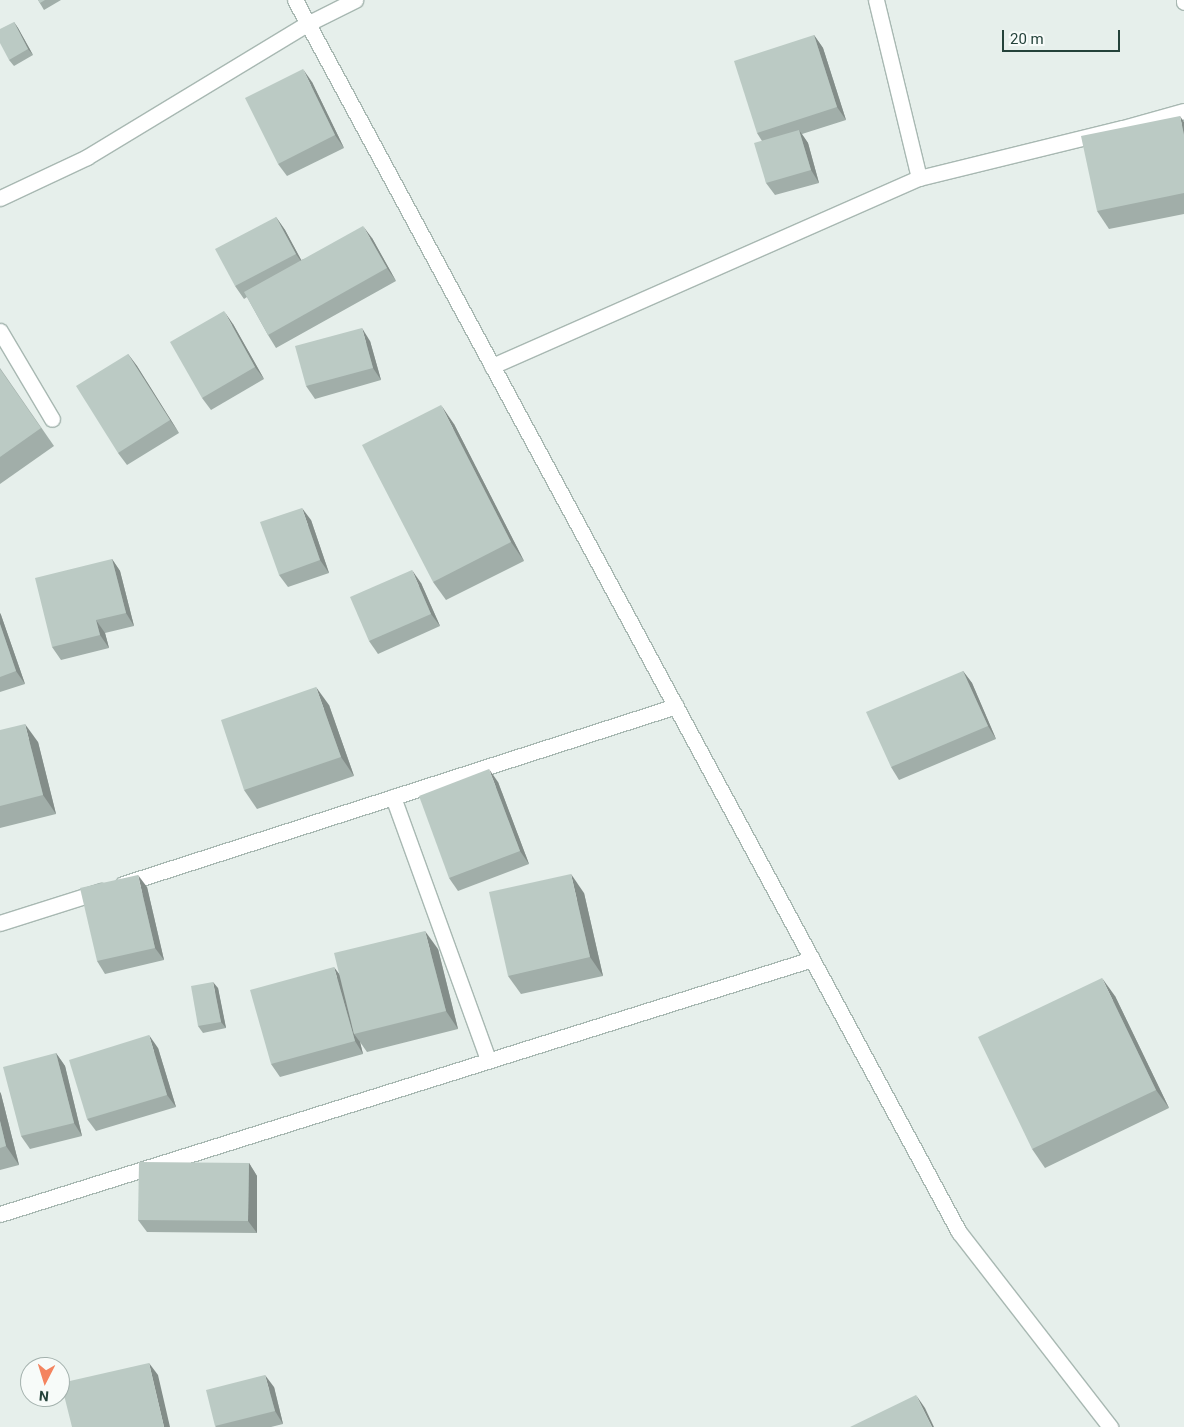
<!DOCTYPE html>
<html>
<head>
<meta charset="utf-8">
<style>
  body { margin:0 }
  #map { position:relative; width:1184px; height:1427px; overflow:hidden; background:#e6efeb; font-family:Roboto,sans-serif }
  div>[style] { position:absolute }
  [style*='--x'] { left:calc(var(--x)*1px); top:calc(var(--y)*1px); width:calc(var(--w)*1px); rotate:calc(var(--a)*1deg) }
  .roads { filter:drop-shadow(1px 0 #a8b8b2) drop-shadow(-1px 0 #a8b8b2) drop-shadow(0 1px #a8b8b2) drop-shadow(0 -1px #a8b8b2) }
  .lane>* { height:15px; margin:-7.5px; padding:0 7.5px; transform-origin:7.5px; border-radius:7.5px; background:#fff }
  .street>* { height:15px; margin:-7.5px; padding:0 7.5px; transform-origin:7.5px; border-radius:7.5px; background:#fff }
  .secondary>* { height:15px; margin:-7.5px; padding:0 7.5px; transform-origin:7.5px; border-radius:7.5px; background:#fff }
  .wall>* { inset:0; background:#a1aea9 }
  .shaded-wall>* { inset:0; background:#838d89 }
  .building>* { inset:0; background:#bbcac4 }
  span { translate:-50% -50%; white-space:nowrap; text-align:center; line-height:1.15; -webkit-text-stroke:4px #f7fbf9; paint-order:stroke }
  .north { position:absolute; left:20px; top:1357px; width:50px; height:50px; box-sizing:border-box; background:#f7fbf9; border:1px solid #a3b1ad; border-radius:50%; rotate:185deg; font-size:14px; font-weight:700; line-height:20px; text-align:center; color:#24423a }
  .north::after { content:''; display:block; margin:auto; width:18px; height:22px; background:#f4845f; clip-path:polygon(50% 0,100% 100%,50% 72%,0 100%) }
  .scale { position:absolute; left:1002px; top:30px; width:118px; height:22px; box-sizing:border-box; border:2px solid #24423a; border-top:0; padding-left:6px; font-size:15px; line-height:18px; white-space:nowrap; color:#24423a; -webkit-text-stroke:4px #f7fbf9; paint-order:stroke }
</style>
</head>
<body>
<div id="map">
  <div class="roads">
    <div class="lane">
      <i style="--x:307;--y:24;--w:54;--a:-26.6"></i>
    </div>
    <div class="street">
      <i style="--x:876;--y:0;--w:183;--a:76.4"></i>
      <i style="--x:1184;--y:0;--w:2;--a:90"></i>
      <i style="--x:0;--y:198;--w:96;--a:-25.2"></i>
      <i style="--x:87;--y:157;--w:257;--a:-31.2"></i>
      <i style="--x:0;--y:331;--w:102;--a:59.4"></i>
      <i style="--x:492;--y:366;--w:467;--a:-23.8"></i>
      <i style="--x:919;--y:178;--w:210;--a:-13.8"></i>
      <i style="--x:1123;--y:128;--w:63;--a:-15.6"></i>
      <i style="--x:393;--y:797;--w:280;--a:70.1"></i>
      <i style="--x:123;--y:884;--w:581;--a:-17.84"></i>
      <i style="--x:0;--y:923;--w:106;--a:-17.6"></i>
      <i style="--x:0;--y:1214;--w:851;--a:-17.43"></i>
    </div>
    <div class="secondary">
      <i style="--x:295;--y:0;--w:1400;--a:61.68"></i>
      <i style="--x:959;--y:1232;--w:247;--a:52.2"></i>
    </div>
  </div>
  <div class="wall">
    <i style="clip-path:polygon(38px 0,61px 0,44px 10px)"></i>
    <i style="clip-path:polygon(14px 22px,18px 28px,33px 55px,14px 66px,9px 60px)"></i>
    <i style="clip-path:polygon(814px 35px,823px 48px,846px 120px,802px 134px,808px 143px,819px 183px,775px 195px,766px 183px,762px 141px,757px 133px)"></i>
    <i style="clip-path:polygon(312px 82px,344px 148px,287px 176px,278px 164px)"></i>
    <i style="clip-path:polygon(1184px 122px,1184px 214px,1109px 229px,1097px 211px)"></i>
    <i style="clip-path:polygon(276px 217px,285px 230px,301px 260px,372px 238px,396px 281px,276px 348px,268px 335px,247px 297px,244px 299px,235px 286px)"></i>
    <i style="clip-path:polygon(233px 324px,264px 379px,211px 410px,202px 398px)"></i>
    <i style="clip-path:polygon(370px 341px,381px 380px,315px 399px,306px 386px)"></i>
    <i style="clip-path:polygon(128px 354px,137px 366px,179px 433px,127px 465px,118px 453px)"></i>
    <i style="clip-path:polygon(0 368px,54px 446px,0 484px)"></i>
    <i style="clip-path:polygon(454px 424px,524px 561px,446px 600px,433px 582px)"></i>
    <i style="clip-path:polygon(311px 520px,329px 573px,288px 587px,279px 575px)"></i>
    <i style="clip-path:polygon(112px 559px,120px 571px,134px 626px,105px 633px,109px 648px,61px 660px,52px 647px)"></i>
    <i style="clip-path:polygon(421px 583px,440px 626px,378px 654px,369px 641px)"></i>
    <i style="clip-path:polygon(0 613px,1px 615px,25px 684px,0 692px)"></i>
    <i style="clip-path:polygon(963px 671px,972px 683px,996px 739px,899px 780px,891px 767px)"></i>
    <i style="clip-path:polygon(329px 705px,354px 776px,257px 809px,244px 790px)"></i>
    <i style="clip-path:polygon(0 730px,38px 742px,56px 814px,0 828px)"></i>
    <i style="clip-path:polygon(498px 782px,529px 864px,458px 891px,449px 878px)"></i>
    <i style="clip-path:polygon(147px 887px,164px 960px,105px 974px,97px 961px)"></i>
    <i style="clip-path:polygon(584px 893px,603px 976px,521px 994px,508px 976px)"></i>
    <i style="clip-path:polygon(438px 949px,458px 1029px,367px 1052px,360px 1042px,363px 1054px,280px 1077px,271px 1064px,339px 975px)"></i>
    <i style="clip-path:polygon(218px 988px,226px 1028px,203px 1033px,198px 1026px)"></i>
    <i style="clip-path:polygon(1115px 996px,1169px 1108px,1045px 1168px,1032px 1149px)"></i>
    <i style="clip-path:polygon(158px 1048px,176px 1107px,96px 1131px,87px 1119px)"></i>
    <i style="clip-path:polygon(56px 1053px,65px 1066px,82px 1136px,30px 1149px,21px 1136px)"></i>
    <i style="clip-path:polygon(0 1092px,1px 1094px,19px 1165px,0 1170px)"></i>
    <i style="clip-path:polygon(249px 1163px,257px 1176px,257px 1233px,147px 1232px,138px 1220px)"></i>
    <i style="clip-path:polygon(274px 1387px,283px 1424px,271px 1427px,216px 1427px,215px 1426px)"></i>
  </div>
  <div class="shaded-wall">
    <i style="clip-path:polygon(14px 22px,18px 28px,33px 55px,28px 49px)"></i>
    <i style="clip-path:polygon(814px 35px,823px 48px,846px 120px,837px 107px)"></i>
    <i style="clip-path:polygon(303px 69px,312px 82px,344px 148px,335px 135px)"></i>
    <i style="clip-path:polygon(1180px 116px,1184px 122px,1184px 135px)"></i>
    <i style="clip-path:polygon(799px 130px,808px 143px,819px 183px,811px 170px)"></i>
    <i style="clip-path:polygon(276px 217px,285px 230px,305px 267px,296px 254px)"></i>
    <i style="clip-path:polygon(363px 226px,372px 238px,396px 281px,387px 268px)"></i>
    <i style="clip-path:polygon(224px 311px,233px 324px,264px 379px,255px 367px)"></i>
    <i style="clip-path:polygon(362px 328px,370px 341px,381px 380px,373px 368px)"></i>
    <i style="clip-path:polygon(128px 354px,137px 366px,179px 433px,170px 420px)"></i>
    <i style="clip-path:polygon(441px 405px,454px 424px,524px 561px,511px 542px)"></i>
    <i style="clip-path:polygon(302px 508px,311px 520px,329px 573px,320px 560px)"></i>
    <i style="clip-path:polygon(112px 559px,120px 571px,134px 626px,126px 613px)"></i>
    <i style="clip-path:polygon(412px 570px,421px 583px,440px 626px,431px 614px)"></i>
    <i style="clip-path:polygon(0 613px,1px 615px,25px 684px,16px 671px,0 624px)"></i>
    <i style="clip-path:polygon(96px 620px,105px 633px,109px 648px,100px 635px)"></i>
    <i style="clip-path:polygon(963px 671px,972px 683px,996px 739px,988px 726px)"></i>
    <i style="clip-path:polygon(316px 687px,329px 705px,354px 776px,341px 757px)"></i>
    <i style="clip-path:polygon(25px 724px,38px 742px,56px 814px,43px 795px)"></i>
    <i style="clip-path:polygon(489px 769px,498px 782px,529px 864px,520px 851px)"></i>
    <i style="clip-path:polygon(571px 874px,584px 893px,603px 976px,590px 957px)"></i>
    <i style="clip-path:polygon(138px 875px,147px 887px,164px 960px,155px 948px)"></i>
    <i style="clip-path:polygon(425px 931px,438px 949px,458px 1029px,446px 1011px)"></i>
    <i style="clip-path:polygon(334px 967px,343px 979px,354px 1034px,360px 1042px,363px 1054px,355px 1041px)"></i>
    <i style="clip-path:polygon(1102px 978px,1115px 996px,1169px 1108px,1156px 1090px)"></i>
    <i style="clip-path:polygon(213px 982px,218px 988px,226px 1028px,221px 1022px)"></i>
    <i style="clip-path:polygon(149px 1035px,158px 1048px,176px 1107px,167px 1095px)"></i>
    <i style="clip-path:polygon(56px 1053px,65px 1066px,82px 1136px,74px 1123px)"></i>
    <i style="clip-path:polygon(0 1092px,1px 1094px,19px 1165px,6px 1146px,0 1121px)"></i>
    <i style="clip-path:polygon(249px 1163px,257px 1176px,257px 1233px,248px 1221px)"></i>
    <i style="clip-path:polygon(149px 1363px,158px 1375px,170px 1427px,164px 1427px)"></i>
    <i style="clip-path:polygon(265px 1375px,274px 1387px,283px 1424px,275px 1411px)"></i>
    <i style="clip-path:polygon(916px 1395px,925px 1408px,934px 1427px,932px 1427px)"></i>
  </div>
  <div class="building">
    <i style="clip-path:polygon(38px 0,45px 0,40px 3px)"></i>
    <i style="clip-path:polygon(14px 22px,28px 49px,9px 60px,0 43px,0 29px)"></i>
    <i style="clip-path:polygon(814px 35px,837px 107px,757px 133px,734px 61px)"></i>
    <i style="clip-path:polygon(303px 69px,335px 135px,278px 164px,245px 98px)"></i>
    <i style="clip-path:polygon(1180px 116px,1184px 135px,1184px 193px,1097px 211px,1081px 136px)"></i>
    <i style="clip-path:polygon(799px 130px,811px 170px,766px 183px,754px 143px)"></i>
    <i style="clip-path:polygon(276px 217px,296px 254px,235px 286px,215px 249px)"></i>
    <i style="clip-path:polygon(363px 226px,387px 268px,268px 335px,244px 292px)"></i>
    <i style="clip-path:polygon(224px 311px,255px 367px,202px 398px,170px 342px)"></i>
    <i style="clip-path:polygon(362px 328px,373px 368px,306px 386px,295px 346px)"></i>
    <i style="clip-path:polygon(128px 354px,170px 420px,118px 453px,76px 386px)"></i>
    <i style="clip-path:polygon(0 369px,41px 428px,0 457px)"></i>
    <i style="clip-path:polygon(441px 405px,511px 542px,433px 582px,362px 445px)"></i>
    <i style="clip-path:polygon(302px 508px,320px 560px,279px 575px,260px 522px)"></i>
    <i style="clip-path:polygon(112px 559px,126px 613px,96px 620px,100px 635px,52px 647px,35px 578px)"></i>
    <i style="clip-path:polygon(412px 570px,431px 614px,369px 641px,350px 597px)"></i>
    <i style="clip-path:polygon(0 624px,16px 671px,0 677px)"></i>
    <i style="clip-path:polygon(963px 671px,988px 726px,891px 767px,866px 712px)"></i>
    <i style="clip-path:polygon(316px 687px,341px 757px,244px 790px,221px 720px)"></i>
    <i style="clip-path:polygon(25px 724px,43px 795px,0 806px,0 730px)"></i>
    <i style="clip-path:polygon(489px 769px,520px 851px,449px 878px,419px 796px)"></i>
    <i style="clip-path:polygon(571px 874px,590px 957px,508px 976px,489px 892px)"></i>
    <i style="clip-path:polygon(138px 875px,155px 948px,97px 961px,80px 888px)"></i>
    <i style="clip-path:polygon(425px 931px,446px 1011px,354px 1034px,334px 953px)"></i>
    <i style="clip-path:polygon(334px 967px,355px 1041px,271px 1064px,250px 990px)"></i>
    <i style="clip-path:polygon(1102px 978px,1156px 1090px,1032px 1149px,978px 1037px)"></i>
    <i style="clip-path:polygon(213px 982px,221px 1022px,198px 1026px,191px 986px)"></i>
    <i style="clip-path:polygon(149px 1035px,167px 1095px,87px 1119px,69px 1060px)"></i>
    <i style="clip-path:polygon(56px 1053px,74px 1123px,21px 1136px,3px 1067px)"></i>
    <i style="clip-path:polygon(0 1121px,6px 1146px,0 1148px)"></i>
    <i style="clip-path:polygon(139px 1162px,249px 1163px,248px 1221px,138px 1220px)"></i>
    <i style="clip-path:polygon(149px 1363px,164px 1427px,72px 1427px,61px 1383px)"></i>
    <i style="clip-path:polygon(265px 1375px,275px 1411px,215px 1426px,206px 1390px)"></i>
    <i style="clip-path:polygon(916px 1395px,932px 1427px,850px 1427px)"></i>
  </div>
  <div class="north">N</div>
  <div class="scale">20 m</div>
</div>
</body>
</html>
